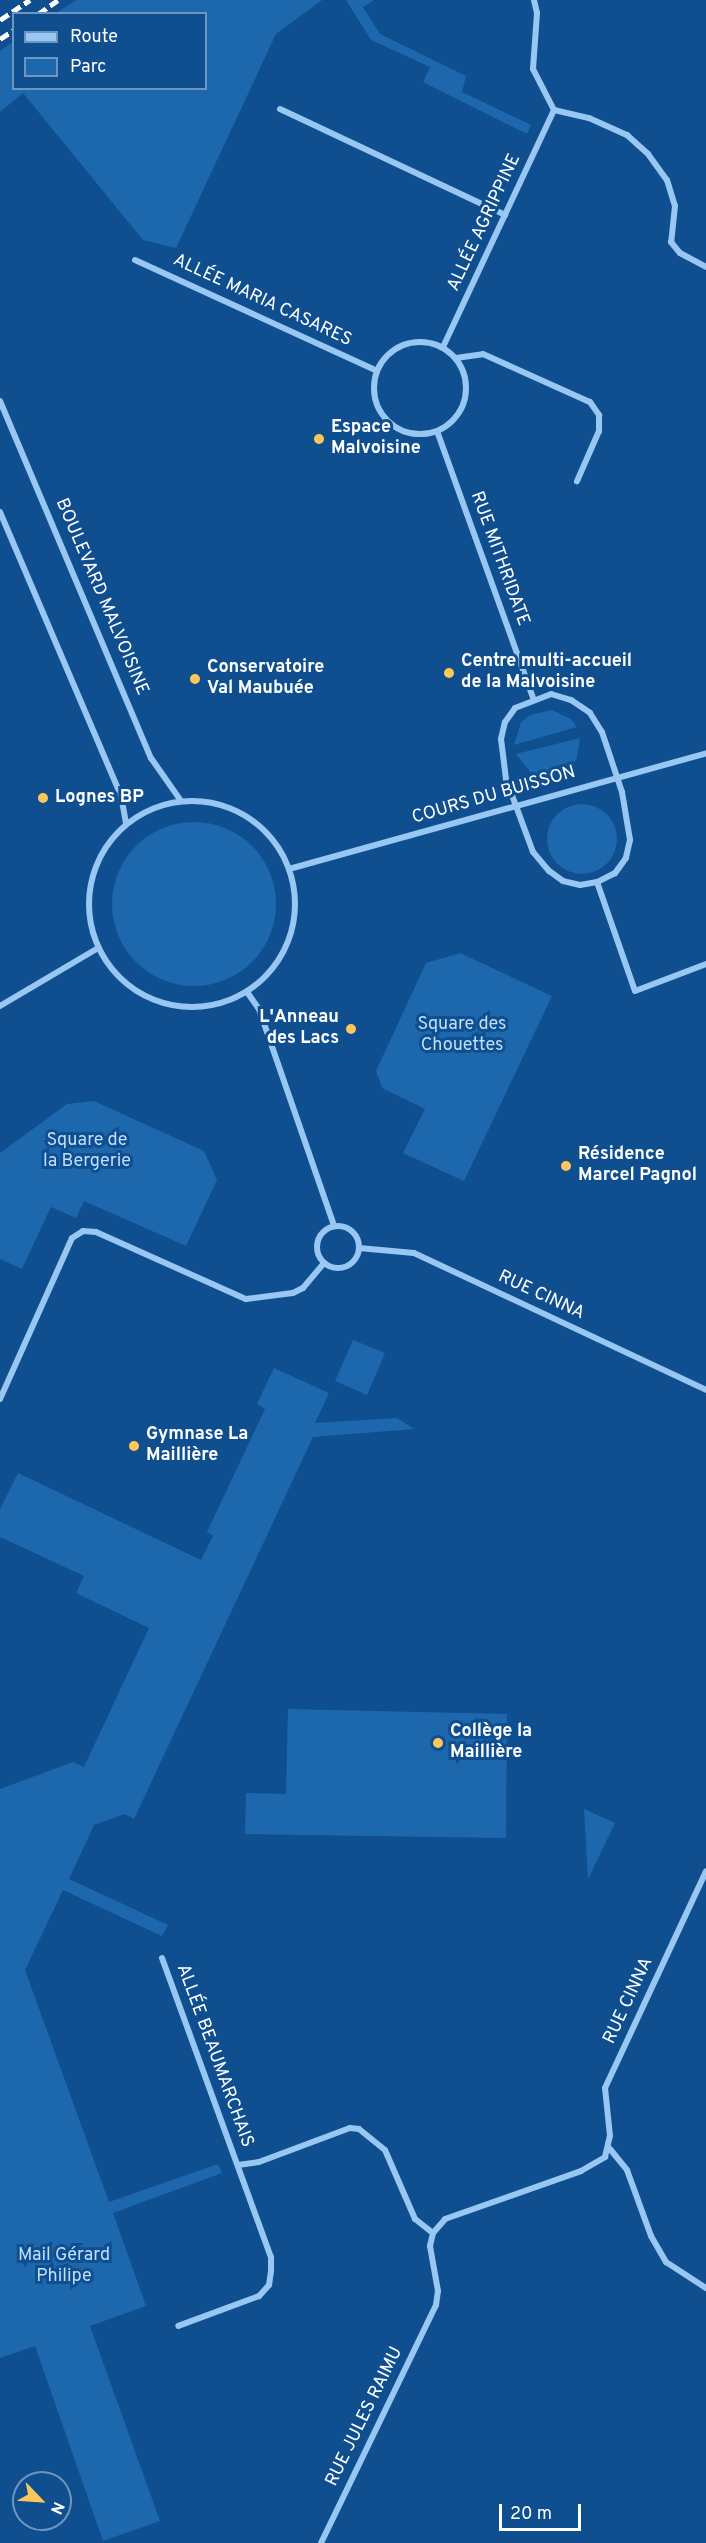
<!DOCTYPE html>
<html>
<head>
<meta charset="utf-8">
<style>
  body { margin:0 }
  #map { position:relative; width:706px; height:2543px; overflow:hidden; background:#0f4f8f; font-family:Overpass,sans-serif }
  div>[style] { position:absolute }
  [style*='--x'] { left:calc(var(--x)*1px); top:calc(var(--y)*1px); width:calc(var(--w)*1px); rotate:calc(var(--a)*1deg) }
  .green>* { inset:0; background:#1d67ad }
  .round { border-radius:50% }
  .minor>* { height:6px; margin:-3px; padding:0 3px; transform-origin:3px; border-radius:3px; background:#98c7f3 }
  .minor>.ring { margin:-3px; padding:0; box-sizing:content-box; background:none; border:6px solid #98c7f3; border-radius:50% }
  .rail>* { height:4.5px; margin-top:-2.25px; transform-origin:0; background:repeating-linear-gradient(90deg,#fff 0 10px,transparent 0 14.5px) }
  .dots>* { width:16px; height:16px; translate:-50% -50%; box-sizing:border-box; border:3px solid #0f4f8f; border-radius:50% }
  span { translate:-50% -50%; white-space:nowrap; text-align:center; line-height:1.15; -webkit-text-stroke:6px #0f4f8f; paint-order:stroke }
  .street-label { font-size:18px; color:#fff }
  .poi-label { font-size:18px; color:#fff; font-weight:700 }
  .left { translate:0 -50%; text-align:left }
  .right { translate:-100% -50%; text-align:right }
  .park-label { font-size:18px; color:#bfdffe }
  .legend { position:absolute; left:12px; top:12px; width:195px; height:78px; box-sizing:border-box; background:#0f4f8f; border:2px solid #6f95bc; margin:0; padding:8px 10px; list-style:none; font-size:18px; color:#fff }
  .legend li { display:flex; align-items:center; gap:12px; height:30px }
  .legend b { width:30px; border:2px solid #6f95bc }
  .north { position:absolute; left:12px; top:2471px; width:60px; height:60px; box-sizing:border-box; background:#0f4f8f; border:2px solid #6f95bc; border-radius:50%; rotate:115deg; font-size:16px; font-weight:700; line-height:24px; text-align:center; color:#fff }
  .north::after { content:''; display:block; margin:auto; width:21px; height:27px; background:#ffc65a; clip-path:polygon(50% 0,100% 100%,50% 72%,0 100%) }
  .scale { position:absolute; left:499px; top:2504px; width:82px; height:27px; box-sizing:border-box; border:3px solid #fff; border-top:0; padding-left:8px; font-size:18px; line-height:21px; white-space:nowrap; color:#fff; -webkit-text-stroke:4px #0f4f8f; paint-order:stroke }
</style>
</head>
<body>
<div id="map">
  <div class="green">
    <i style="clip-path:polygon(77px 0,322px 0,276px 34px,176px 248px,143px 240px,23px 93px,0 112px,0 51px,13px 42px,14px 88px,206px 88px,206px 14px,56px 13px)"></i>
    <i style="clip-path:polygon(346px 0,374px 0,363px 7px,380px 34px,466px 76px,462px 92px,531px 125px,527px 134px,423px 82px,430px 67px,371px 40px)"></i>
    <i style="clip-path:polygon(552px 710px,571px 719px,577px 727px,514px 745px,521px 722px,530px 715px)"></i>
    <i style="clip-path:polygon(580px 738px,577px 758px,571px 767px,552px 776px,530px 772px,516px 754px)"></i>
    <i class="round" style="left:547px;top:804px;width:70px;height:70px"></i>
    <i class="round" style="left:112px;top:822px;width:164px;height:164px"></i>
    <i style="clip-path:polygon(460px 953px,552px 996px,464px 1181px,403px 1153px,425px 1109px,382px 1088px,376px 1071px,426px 963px)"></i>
    <i style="clip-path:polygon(94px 1101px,204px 1151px,217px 1180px,186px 1246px,84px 1201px,76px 1218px,51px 1207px,22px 1269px,0 1259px,0 1153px,67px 1104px)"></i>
    <i style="clip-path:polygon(353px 1340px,385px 1353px,367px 1395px,335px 1381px)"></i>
    <i style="clip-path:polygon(274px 1368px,329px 1393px,315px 1423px,397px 1418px,414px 1429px,313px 1437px,134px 1819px,125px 1814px,94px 1825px,69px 1879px,168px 1925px,162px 1936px,63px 1890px,25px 1970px,109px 2202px,218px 2164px,222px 2173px,113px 2213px,146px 2306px,90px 2326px,160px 2521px,103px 2541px,35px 2346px,0 2358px,0 1789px,73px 1762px,84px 1767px,149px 1628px,76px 1593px,84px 1576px,0 1537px,0 1509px,18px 1473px,201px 1560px,213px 1536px,207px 1532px,265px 1409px,257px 1404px)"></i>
    <i style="clip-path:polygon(288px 1709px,507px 1714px,506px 1838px,245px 1834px,246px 1793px,286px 1794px)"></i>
    <i style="clip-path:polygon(584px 1809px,615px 1823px,588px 1879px)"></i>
  </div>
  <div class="minor">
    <i style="--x:280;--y:109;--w:249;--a:25.2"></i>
    <i style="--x:554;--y:110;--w:36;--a:13"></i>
    <i style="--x:589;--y:118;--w:42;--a:24.1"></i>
    <i style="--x:627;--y:135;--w:28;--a:42"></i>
    <i style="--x:648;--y:154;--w:32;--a:54"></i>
    <i style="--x:667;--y:180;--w:27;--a:73"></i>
    <i style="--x:675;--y:206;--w:36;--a:96"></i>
    <i style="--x:671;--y:242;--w:14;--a:51"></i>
    <i style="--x:680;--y:253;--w:30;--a:28"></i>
    <i style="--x:135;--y:260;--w:266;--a:24.6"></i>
    <i class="ring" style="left:374px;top:342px;width:86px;height:86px"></i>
    <i style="--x:443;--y:347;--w:262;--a:-64.9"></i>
    <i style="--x:554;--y:110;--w:46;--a:-117.1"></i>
    <i style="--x:533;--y:69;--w:56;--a:-85.9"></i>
    <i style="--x:537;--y:13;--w:13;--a:-103"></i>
    <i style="--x:456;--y:358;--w:27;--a:-8"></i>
    <i style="--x:483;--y:354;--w:117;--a:24.2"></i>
    <i style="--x:590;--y:402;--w:16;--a:55"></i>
    <i style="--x:599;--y:415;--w:16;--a:90"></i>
    <i style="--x:599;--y:431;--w:55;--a:113.7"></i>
    <i style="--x:0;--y:401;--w:388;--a:67.1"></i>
    <i style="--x:151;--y:758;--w:52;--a:55.1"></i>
    <i style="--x:437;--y:431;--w:284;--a:70.2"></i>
    <i style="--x:0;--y:512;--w:308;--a:66.9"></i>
    <i style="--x:121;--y:795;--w:29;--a:80"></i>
    <i style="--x:551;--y:694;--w:21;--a:17"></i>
    <i style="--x:571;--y:700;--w:23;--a:34"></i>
    <i style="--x:590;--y:713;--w:22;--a:58"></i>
    <i style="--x:602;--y:732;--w:63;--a:71.6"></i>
    <i style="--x:622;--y:792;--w:49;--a:80.5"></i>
    <i style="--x:630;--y:840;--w:18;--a:103"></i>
    <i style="--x:626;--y:858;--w:19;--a:126"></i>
    <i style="--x:615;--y:873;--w:20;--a:153"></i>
    <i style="--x:597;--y:882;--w:17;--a:170"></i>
    <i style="--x:580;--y:885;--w:17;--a:-167"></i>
    <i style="--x:563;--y:881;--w:17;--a:-144"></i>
    <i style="--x:549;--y:871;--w:25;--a:-130"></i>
    <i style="--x:533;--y:852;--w:78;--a:-110.3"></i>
    <i style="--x:506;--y:779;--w:40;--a:-97.1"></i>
    <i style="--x:501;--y:739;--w:17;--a:-77"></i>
    <i style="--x:505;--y:722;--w:17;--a:-54"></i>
    <i style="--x:515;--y:708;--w:39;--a:-21"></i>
    <i class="ring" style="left:89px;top:801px;width:200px;height:200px"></i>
    <i style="--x:289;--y:869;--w:433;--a:-15.5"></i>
    <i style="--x:597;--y:882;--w:115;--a:70.8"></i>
    <i style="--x:635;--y:991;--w:76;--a:-20.8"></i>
    <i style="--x:247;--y:992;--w:21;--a:55"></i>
    <i style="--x:259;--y:1009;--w:230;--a:70.9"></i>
    <i style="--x:0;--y:1006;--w:114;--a:-30.6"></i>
    <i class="ring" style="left:317px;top:1226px;width:36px;height:36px"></i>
    <i style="--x:359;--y:1248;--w:55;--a:5.2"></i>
    <i style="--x:414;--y:1253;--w:323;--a:25.1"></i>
    <i style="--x:0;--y:1399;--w:176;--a:-65.9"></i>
    <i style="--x:72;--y:1238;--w:13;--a:-32"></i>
    <i style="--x:83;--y:1231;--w:13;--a:4"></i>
    <i style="--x:96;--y:1232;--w:164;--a:24.1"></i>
    <i style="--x:246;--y:1299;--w:47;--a:-7.3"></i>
    <i style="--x:293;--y:1293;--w:11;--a:-27"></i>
    <i style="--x:303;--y:1288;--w:33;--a:-50"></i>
    <i style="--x:162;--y:1958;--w:318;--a:70"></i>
    <i style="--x:271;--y:2257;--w:14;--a:90"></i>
    <i style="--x:271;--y:2271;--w:14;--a:98"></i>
    <i style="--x:269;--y:2285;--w:15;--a:132"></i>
    <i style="--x:259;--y:2296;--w:86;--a:159.7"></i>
    <i style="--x:610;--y:2149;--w:27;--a:51"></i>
    <i style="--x:627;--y:2170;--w:70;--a:70"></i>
    <i style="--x:651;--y:2236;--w:30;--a:60"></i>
    <i style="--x:666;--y:2262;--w:48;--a:33"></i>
    <i style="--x:238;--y:2165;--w:21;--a:-8"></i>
    <i style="--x:259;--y:2162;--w:97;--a:-20.5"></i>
    <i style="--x:350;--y:2128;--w:9;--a:6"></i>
    <i style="--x:359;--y:2129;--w:33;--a:39"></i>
    <i style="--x:385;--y:2150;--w:75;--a:66.5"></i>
    <i style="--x:415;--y:2219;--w:23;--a:38"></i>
    <i style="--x:321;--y:2543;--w:264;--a:-64.2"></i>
    <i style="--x:436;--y:2305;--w:14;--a:-82"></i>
    <i style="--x:438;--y:2291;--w:46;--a:-100.1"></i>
    <i style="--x:430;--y:2246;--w:13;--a:-77"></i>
    <i style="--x:433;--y:2233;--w:18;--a:-49"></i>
    <i style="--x:445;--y:2219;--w:144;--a:-19.4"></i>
    <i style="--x:581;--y:2171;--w:28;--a:-30"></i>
    <i style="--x:605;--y:2157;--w:22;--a:-77"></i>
    <i style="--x:610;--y:2136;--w:48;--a:-95.9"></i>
    <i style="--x:605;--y:2088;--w:239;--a:-65"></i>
  </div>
  <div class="rail">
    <i style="--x:38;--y:14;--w:24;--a:-35"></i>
    <i style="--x:0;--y:20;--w:36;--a:-34"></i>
    <i style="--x:0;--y:39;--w:17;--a:-33"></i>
  </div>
  <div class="dots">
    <i style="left:319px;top:439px;background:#ffc65a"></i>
    <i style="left:449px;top:673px;background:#ffc65a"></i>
    <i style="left:195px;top:679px;background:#ffc65a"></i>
    <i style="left:43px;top:798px;background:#ffc65a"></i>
    <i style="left:351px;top:1029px;background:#ffc65a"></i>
    <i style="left:566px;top:1166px;background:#ffc65a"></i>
    <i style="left:134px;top:1446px;background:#ffc65a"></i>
    <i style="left:438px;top:1743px;background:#ffc65a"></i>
  </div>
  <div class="street-label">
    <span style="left:485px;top:223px;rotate:-65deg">ALLÉE AGRIPPINE</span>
    <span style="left:262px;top:301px;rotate:25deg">ALLÉE MARIA CASARES</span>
    <span style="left:499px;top:559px;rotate:70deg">RUE MITHRIDATE</span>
    <span style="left:101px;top:597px;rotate:67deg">BOULEVARD MALVOISINE</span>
    <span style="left:494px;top:796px;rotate:-16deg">COURS DU BUISSON</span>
    <span style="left:541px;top:1296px;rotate:25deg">RUE CINNA</span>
    <span style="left:629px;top:2001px;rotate:-65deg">RUE CINNA</span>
    <span style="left:214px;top:2056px;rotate:70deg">ALLÉE BEAUMARCHAIS</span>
    <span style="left:365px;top:2417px;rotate:-64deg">RUE JULES RAIMU</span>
  </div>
  <div class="poi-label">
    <span class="left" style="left:331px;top:439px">Espace<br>Malvoisine</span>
    <span class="left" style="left:461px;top:673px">Centre multi-accueil<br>de la Malvoisine</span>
    <span class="left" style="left:207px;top:679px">Conservatoire<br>Val Maubuée</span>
    <span class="left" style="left:55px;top:798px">Lognes BP</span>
    <span class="right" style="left:339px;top:1029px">L'Anneau<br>des Lacs</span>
    <span class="left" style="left:578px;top:1166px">Résidence<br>Marcel Pagnol</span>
    <span class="left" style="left:146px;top:1446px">Gymnase La<br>Maillière</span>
    <span class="left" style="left:450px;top:1743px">Collège la<br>Maillière</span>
  </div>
  <div class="park-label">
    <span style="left:462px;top:1036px">Square des<br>Chouettes</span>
    <span style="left:87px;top:1152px">Square de<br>la Bergerie</span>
    <span style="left:64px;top:2267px">Mail Gérard<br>Philipe</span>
  </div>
  <ul class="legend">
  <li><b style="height:8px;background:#98c7f3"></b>Route</li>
  <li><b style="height:16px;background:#1d67ad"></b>Parc</li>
  </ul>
  <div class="north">N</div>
  <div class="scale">20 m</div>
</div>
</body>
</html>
